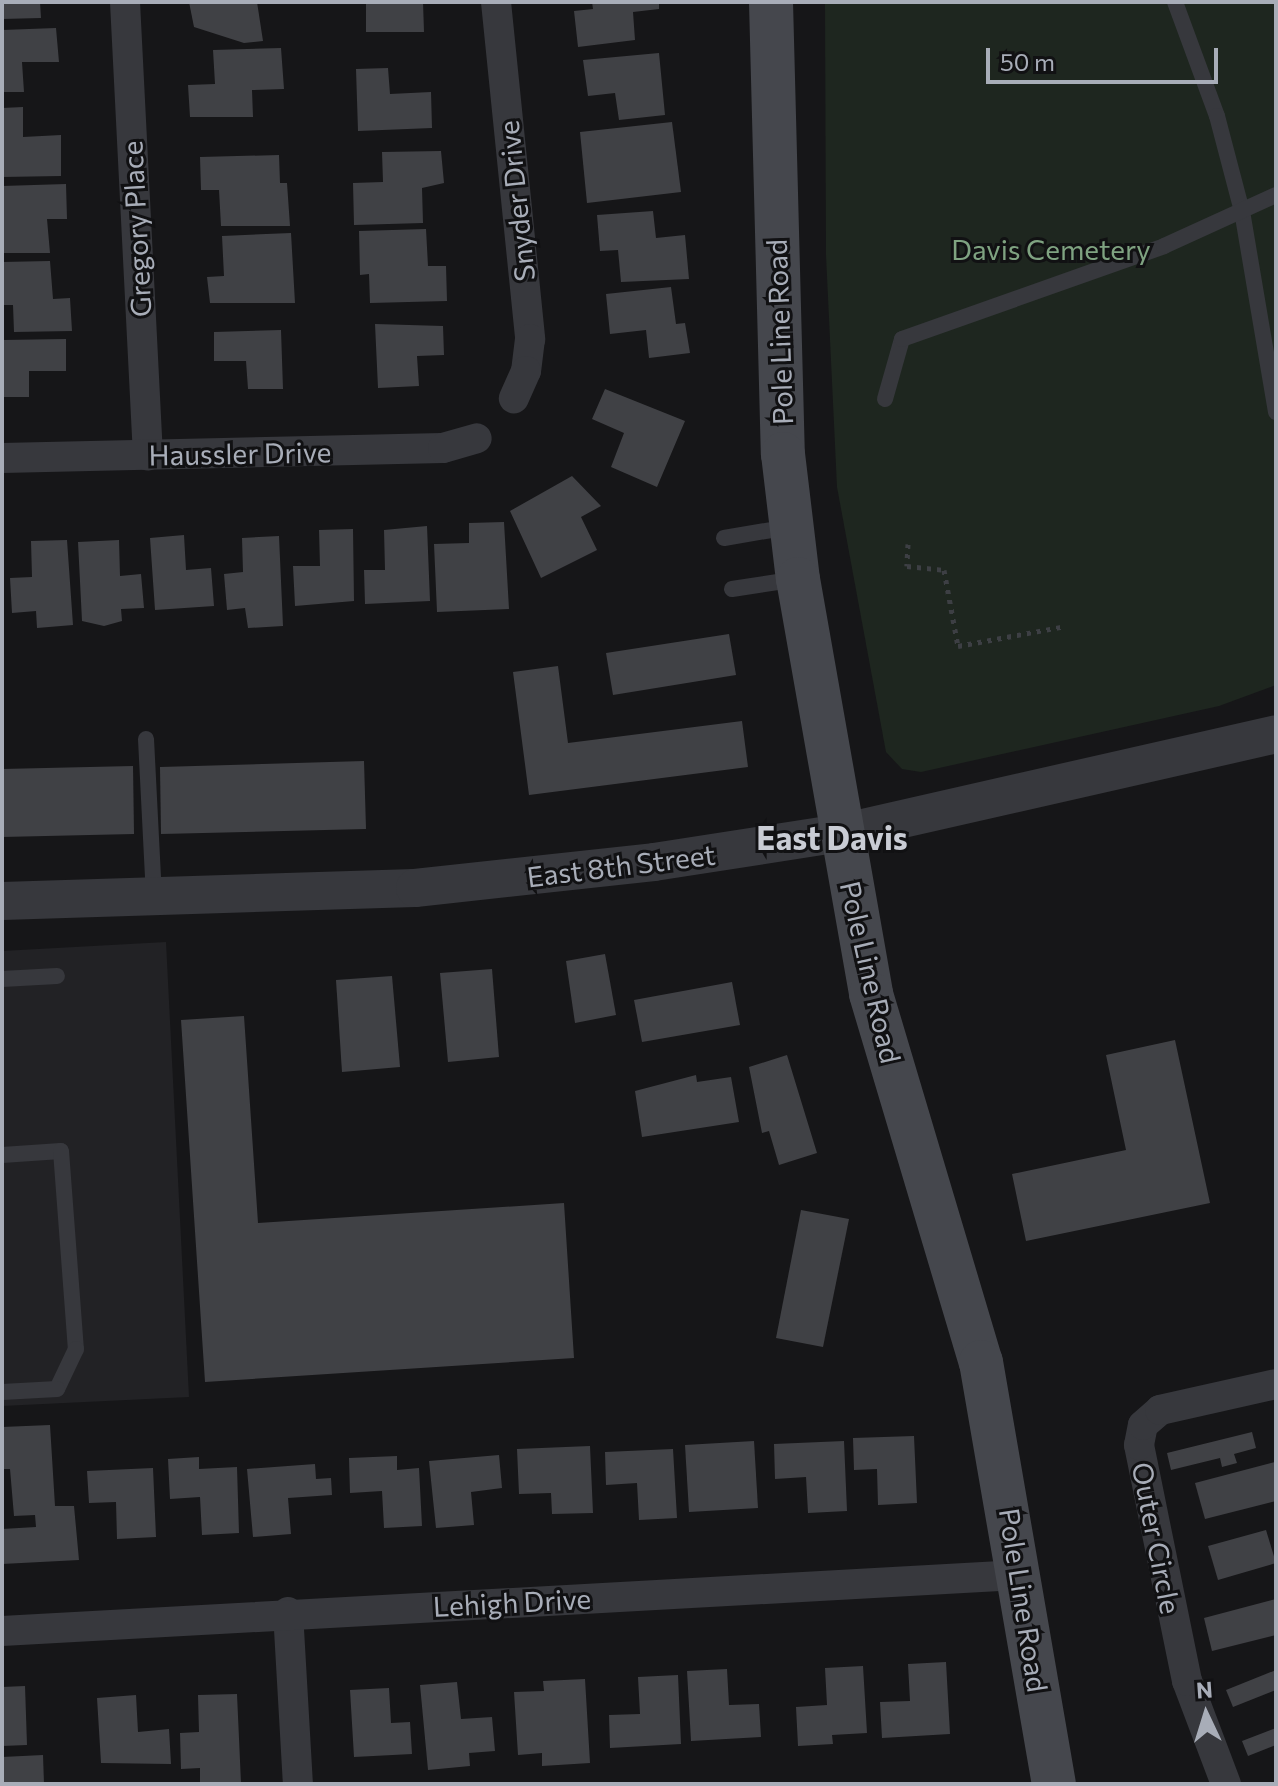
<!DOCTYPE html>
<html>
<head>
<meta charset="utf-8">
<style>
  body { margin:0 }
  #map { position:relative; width:1278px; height:1786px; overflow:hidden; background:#161618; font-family:Commissioner,sans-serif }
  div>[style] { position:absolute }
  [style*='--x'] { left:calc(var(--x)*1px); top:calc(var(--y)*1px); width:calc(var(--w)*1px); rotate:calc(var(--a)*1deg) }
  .built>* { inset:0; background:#222225 }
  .green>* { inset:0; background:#1e261f }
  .building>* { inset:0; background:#404145 }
  .path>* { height:5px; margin-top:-2.5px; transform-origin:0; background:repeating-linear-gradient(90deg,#3d3f44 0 4px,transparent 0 10px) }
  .service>* { height:16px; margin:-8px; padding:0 8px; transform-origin:8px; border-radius:8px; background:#37383d }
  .minor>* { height:30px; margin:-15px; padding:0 15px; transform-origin:15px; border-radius:15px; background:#37383d }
  .tertiary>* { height:38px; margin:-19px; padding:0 19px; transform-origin:19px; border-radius:19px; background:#37383d }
  .secondary>* { height:44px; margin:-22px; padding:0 22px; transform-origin:22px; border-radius:22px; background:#45474d }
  span { translate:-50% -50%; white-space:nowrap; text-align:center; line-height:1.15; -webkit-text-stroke:6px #111113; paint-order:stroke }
  .street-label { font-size:28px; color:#a8adb8 }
  .park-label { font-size:28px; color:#7fa381 }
  .quarter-label { font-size:32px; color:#c9ccd4; font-weight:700 }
  .frame { position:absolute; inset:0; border:4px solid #a8adb8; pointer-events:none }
  .north { position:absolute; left:1166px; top:1674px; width:80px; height:80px; -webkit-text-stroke:6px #111113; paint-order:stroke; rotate:356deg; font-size:22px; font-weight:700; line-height:32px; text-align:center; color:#a8adb8 }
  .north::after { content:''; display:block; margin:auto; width:28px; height:36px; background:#a8adb8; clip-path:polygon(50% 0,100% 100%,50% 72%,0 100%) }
  .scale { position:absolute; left:986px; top:48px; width:232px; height:36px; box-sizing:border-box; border:4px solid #a8adb8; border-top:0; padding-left:10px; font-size:24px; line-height:28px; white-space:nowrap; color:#a8adb8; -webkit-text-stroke:6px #111113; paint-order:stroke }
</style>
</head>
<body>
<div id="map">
  <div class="built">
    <i style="clip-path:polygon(166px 942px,189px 1397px,2px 1406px,2px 951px)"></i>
  </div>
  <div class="green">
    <i style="clip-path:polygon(825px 2px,1276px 2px,1276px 685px,1219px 706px,921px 772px,902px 769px,886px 752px,837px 487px,826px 255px)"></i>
  </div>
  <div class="building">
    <i style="clip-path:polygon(2px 2px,40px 2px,41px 18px,2px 19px)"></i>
    <i style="clip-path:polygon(189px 2px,257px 2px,263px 41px,244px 43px,194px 27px)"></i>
    <i style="clip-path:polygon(366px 2px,423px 2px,424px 32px,366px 32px)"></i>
    <i style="clip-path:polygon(592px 2px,659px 2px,659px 9px,633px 12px,635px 40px,578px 47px,574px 11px,593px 9px)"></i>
    <i style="clip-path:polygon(56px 28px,59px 62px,22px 62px,24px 92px,2px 92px,2px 30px)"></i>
    <i style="clip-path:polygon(281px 48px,284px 89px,252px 90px,253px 117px,190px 117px,188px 85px,215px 84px,213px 50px)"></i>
    <i style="clip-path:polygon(659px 53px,665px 115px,619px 120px,615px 93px,588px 96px,583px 60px)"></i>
    <i style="clip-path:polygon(388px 68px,390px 94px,431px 92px,432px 128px,358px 131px,356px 69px)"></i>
    <i style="clip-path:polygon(23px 107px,23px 137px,61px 135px,61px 176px,2px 177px,2px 108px)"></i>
    <i style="clip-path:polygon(672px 122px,681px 192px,587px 203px,580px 132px)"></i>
    <i style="clip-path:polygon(441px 151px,444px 183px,422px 188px,423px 223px,354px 225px,353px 183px,383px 182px,382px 152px)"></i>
    <i style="clip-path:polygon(279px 155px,280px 183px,287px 183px,290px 226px,221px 226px,219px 190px,201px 190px,200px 157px)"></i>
    <i style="clip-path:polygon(66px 184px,67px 219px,47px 219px,50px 253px,2px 253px,2px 186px)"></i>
    <i style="clip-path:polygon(653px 211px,656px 238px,685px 235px,689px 279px,621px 282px,618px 250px,600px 251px,597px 215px)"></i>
    <i style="clip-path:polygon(426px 229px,428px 266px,446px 266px,447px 301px,370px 303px,369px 274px,360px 275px,359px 231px)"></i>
    <i style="clip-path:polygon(291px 233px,295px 303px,210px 303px,207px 277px,224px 276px,222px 236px)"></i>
    <i style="clip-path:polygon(50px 261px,53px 299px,70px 298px,72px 331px,14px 332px,13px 305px,2px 305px,2px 262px)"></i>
    <i style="clip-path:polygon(671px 287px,676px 324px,685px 323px,690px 353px,649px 358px,646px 330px,610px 334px,606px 294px)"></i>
    <i style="clip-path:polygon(375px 324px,443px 326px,444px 355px,417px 356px,419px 386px,378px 388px)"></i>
    <i style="clip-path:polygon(281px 330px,283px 389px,248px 389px,246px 361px,214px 361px,214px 332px)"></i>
    <i style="clip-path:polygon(66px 339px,66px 371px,29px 371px,29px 397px,2px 397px,2px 340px)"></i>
    <i style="clip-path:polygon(605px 389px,685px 421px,657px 487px,611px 467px,624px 433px,592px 419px)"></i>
    <i style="clip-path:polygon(572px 476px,601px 506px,581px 517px,597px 550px,541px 578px,510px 511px)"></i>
    <i style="clip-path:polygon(504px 522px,509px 609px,437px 612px,434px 544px,469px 543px,469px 523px)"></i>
    <i style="clip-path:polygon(427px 526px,430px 601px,365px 604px,364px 570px,385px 570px,384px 530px)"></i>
    <i style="clip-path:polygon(353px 529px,354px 601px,295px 606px,293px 566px,320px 566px,319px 530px)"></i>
    <i style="clip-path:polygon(184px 535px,186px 570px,211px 568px,214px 606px,155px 610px,150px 538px)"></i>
    <i style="clip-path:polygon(279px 536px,283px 626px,248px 628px,245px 608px,227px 610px,224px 574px,243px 572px,242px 538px)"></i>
    <i style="clip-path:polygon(67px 540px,73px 625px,37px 628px,36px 611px,12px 613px,10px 578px,32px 577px,31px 541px)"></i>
    <i style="clip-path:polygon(119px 540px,120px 576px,141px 574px,144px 608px,121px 609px,122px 621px,104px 626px,82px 621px,78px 542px)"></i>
    <i style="clip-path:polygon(729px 634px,736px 675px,613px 695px,606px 653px)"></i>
    <i style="clip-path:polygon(558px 666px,568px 743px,742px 721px,748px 767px,529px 795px,513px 672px)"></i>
    <i style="clip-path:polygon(364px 761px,366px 829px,161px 834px,160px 767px)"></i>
    <i style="clip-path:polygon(133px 766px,134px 834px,2px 837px,2px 769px)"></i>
    <i style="clip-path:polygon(605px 954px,616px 1015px,575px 1023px,566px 961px)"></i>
    <i style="clip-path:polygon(492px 969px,499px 1057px,448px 1062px,440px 973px)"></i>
    <i style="clip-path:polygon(392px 976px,400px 1067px,342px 1072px,336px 980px)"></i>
    <i style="clip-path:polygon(732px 982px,740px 1025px,642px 1042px,634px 1000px)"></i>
    <i style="clip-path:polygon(244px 1016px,258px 1223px,564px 1203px,574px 1358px,205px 1382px,181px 1020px)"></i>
    <i style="clip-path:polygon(1175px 1040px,1210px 1203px,1026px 1241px,1012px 1174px,1126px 1150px,1106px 1055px)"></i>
    <i style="clip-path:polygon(787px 1055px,817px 1153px,779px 1165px,769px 1131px,762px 1133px,749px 1067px)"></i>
    <i style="clip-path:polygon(696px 1075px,697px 1082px,731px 1077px,739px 1122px,642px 1137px,635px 1091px)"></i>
    <i style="clip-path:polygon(801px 1210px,849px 1219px,823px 1347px,776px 1338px)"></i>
    <i style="clip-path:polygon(50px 1425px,55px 1506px,74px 1506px,79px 1560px,2px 1564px,2px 1529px,36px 1527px,35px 1515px,14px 1516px,10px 1469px,2px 1469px,2px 1427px)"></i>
    <i style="clip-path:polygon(1252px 1432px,1256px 1448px,1234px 1454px,1237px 1463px,1222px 1467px,1220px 1458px,1171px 1470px,1167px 1453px)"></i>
    <i style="clip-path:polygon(914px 1436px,917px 1503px,878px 1505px,877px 1469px,854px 1470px,853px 1438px)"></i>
    <i style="clip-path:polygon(754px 1441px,758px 1508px,689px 1512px,685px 1445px)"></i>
    <i style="clip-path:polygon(844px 1441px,847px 1511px,808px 1513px,806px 1477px,775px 1479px,774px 1444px)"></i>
    <i style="clip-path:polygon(590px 1446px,593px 1513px,552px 1514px,551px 1493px,519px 1494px,517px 1449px)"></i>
    <i style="clip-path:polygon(673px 1449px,677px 1518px,639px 1520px,637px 1483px,606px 1485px,605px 1452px)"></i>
    <i style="clip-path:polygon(499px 1455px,502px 1488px,471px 1492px,474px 1525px,436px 1528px,429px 1461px)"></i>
    <i style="clip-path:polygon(397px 1456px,397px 1470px,419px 1468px,422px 1526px,384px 1528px,382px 1491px,350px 1493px,349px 1458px)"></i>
    <i style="clip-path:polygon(199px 1457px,199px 1469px,237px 1467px,239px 1533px,202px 1535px,200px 1497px,170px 1499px,168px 1459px)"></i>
    <i style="clip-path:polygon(1275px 1462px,1276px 1501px,1205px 1519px,1195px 1483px)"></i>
    <i style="clip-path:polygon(315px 1464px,316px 1479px,331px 1478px,332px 1495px,288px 1498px,291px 1534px,253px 1537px,247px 1469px)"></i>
    <i style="clip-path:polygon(153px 1468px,156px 1537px,117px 1539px,116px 1502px,89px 1503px,87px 1471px)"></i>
    <i style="clip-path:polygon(1266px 1530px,1276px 1563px,1218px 1580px,1208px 1546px)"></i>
    <i style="clip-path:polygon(1276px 1599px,1276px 1635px,1212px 1651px,1204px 1618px)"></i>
    <i style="clip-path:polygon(946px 1662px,950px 1734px,882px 1738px,880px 1702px,910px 1701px,908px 1664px)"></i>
    <i style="clip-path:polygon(863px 1666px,867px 1733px,832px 1735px,833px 1744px,798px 1746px,796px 1707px,827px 1705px,825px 1668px)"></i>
    <i style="clip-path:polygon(727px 1669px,729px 1705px,759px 1704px,761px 1737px,691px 1741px,687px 1671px)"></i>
    <i style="clip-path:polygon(1276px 1670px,1276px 1690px,1233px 1707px,1226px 1690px)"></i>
    <i style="clip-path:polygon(678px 1675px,681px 1744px,610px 1748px,609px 1715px,640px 1714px,638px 1677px)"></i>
    <i style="clip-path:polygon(585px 1679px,590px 1763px,542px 1766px,542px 1753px,518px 1755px,514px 1692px,544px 1691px,543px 1681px)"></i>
    <i style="clip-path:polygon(457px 1682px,461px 1719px,492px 1717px,495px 1751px,469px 1753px,470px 1766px,428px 1770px,420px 1685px)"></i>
    <i style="clip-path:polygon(25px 1686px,27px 1745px,2px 1746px,2px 1687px)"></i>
    <i style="clip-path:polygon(389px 1688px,391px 1723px,410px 1722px,412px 1754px,354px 1757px,350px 1690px)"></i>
    <i style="clip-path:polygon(237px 1694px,241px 1783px,200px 1784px,200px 1768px,181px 1769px,180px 1733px,199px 1732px,198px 1695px)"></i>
    <i style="clip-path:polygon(136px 1695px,138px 1732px,169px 1729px,171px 1764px,101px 1763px,97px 1698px)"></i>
    <i style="clip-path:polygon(1276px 1728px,1276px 1745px,1248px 1756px,1242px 1741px)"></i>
    <i style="clip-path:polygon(43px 1755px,44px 1784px,2px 1784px,2px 1757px)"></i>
  </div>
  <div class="path">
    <i style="--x:908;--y:544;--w:22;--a:93"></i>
    <i style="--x:907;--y:566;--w:37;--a:6"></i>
    <i style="--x:944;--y:570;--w:77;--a:79.6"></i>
    <i style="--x:958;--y:646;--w:105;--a:-10.5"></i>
  </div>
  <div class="service">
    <i style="--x:1175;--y:2;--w:121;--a:69.8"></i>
    <i style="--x:1217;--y:116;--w:98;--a:75.3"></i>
    <i style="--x:1242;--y:211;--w:204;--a:80.4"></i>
    <i style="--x:885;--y:399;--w:62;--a:-74.2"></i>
    <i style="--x:902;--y:339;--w:278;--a:-19.5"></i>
    <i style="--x:1164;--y:246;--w:123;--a:-24.5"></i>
    <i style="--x:724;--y:538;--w:66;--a:-9.6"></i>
    <i style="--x:732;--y:589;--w:66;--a:-8.7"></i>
    <i style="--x:146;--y:739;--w:158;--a:87.1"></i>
    <i style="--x:2;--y:979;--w:55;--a:-3.1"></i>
    <i style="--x:2;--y:1155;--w:59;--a:-3.9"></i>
    <i style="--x:61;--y:1151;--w:199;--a:85.7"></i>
    <i style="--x:76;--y:1349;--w:44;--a:115.4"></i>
    <i style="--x:57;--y:1389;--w:55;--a:176.9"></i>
  </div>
  <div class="minor">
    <i style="--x:125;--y:2;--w:454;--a:87.1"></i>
    <i style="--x:496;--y:2;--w:339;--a:84.2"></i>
    <i style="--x:530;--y:339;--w:32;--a:97"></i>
    <i style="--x:526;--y:371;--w:30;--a:114"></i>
    <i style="--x:2;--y:458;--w:441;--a:-1.3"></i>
    <i style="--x:443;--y:448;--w:35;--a:-16"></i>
    <i style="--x:288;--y:1612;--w:172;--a:86.7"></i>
    <i style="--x:2;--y:1631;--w:1021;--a:-3.15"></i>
    <i style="--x:1226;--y:1784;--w:110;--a:-110.7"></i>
    <i style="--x:1187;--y:1681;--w:241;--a:-101.5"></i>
    <i style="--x:1139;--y:1445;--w:20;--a:-79"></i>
    <i style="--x:1143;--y:1425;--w:23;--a:-41"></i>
    <i style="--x:1160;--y:1410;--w:119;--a:-12.6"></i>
  </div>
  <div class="tertiary">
    <i style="--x:2;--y:901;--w:413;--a:-1.8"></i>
    <i style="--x:415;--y:888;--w:240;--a:-6.2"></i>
    <i style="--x:654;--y:862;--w:189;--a:-8.8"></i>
    <i style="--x:841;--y:833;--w:446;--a:-12.8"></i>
  </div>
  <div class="secondary">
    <i style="--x:771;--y:2;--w:452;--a:88.5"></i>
    <i style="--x:783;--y:454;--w:126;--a:83.2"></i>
    <i style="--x:798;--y:579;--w:421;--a:80"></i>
    <i style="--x:871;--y:994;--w:384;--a:73.4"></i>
    <i style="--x:981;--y:1362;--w:428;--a:80.2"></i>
  </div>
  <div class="street-label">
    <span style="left:516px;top:201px;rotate:-96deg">Snyder Drive</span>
    <span style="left:136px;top:229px;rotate:-93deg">Gregory Place</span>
    <span style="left:779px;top:332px;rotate:-92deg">Pole Line Road</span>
    <span style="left:240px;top:453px;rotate:-1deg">Haussler Drive</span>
    <span style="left:621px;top:865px;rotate:-7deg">East 8th Street</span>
    <span style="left:871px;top:972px;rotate:77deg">Pole Line Road</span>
    <span style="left:1157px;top:1538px;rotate:79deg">Outer Circle</span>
    <span style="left:1024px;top:1600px;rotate:81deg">Pole Line Road</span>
    <span style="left:512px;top:1602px;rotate:-3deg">Lehigh Drive</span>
  </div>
  <div class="park-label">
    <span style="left:1051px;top:249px">Davis Cemetery</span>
  </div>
  <div class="quarter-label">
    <span style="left:832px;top:837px">East Davis</span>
  </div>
  <div class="frame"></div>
  <div class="north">N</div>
  <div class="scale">50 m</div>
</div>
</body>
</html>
